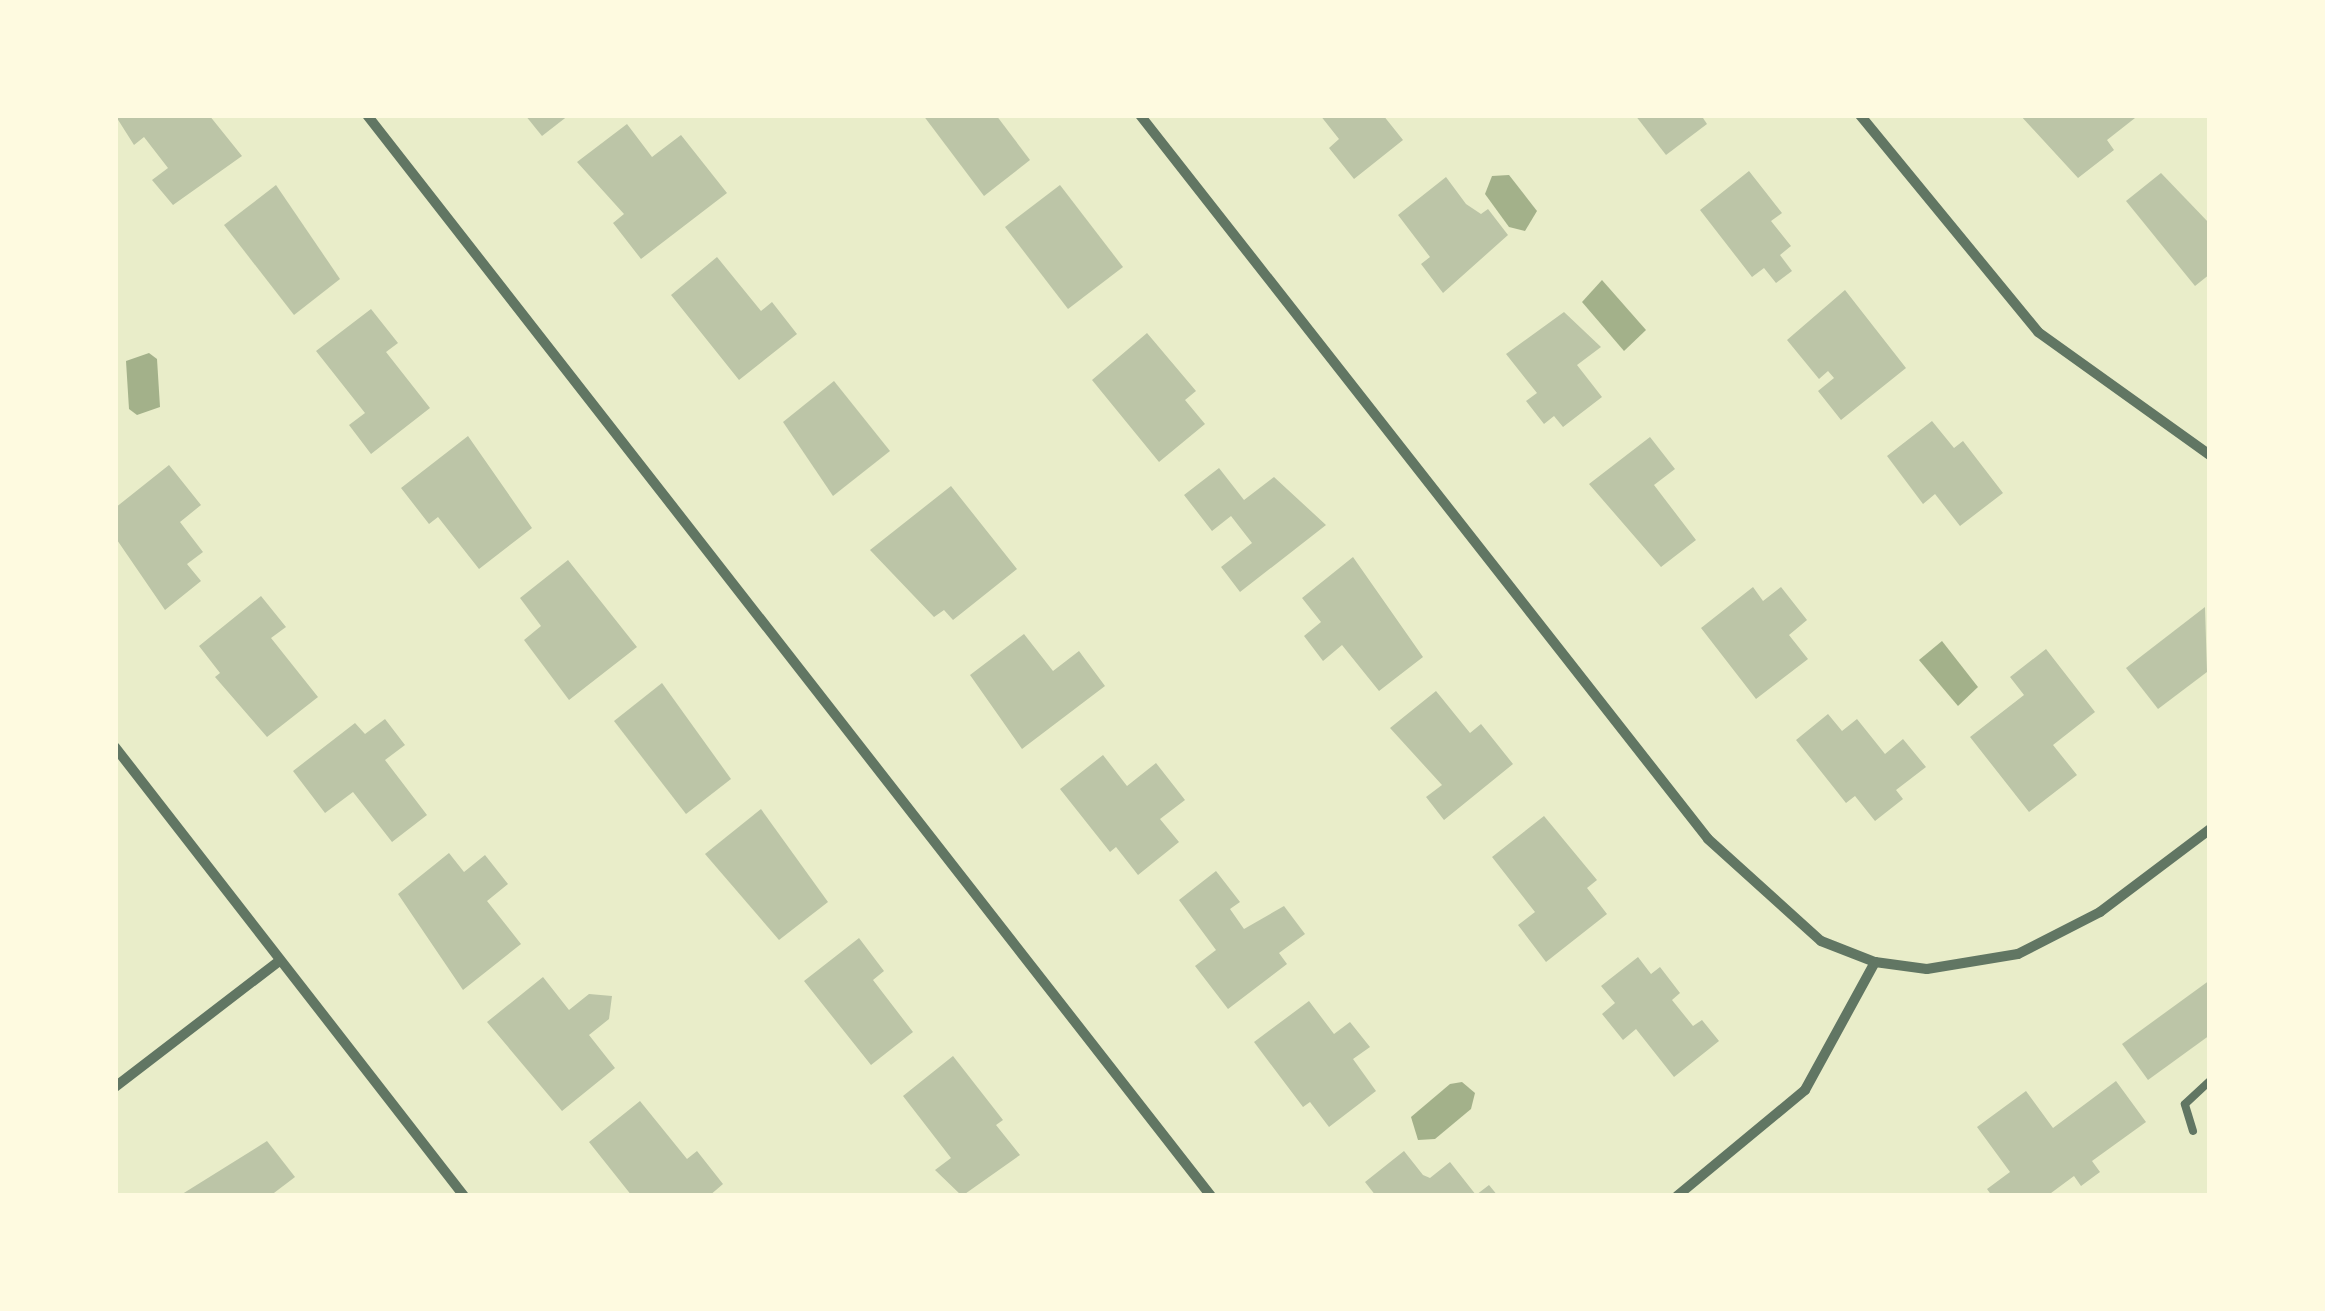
<!DOCTYPE html>
<html>
<head>
<meta charset="utf-8">
<style>
  body { margin:0 }
  #map { position:relative; width:2325px; height:1311px; overflow:hidden; background:#e9edc9; font-family:"Varela Round",sans-serif }
  div>[style] { position:absolute }
  [style*='--x'] { left:calc(var(--x)*1px); top:calc(var(--y)*1px); width:calc(var(--w)*1px); rotate:calc(var(--a)*1deg) }
  .water>* { inset:0; background:#a3b18a }
  .building>* { inset:0; background:#bcc5a7 }
  .service>* { height:8px; margin:-4px; padding:0 4px; transform-origin:4px; border-radius:4px; background:#617663 }
  .minor>* { height:10px; margin:-5px; padding:0 5px; transform-origin:5px; border-radius:5px; background:#617663 }
  span { translate:-50% -50%; white-space:nowrap; text-align:center; line-height:1.15; -webkit-text-stroke:9px #fefae0; paint-order:stroke }
  .frame { position:absolute; inset:0; border:118px solid #fefae0; pointer-events:none }
</style>
</head>
<body>
<div id="map">
  <div class="water">
    <i style="clip-path:polygon(1509px 175px,1537px 211px,1525px 231px,1509px 227px,1485px 194px,1492px 176px)"></i>
    <i style="clip-path:polygon(1602px 280px,1646px 330px,1624px 351px,1582px 302px)"></i>
    <i style="clip-path:polygon(149px 353px,157px 359px,160px 407px,137px 415px,129px 409px,126px 361px)"></i>
    <i style="clip-path:polygon(1942px 641px,1978px 687px,1958px 706px,1919px 660px)"></i>
    <i style="clip-path:polygon(1462px 1082px,1475px 1093px,1471px 1109px,1435px 1139px,1418px 1140px,1411px 1117px,1450px 1084px)"></i>
  </div>
  <div class="building">
    <i style="clip-path:polygon(115px 115px,209px 115px,242px 156px,173px 205px,152px 180px,168px 168px,144px 137px,134px 145px)"></i>
    <i style="clip-path:polygon(525px 115px,569px 115px,542px 136px)"></i>
    <i style="clip-path:polygon(923px 115px,996px 115px,1030px 160px,984px 196px)"></i>
    <i style="clip-path:polygon(1320px 115px,1383px 115px,1403px 140px,1354px 179px,1329px 148px,1339px 139px)"></i>
    <i style="clip-path:polygon(1635px 115px,1701px 115px,1707px 124px,1666px 155px)"></i>
    <i style="clip-path:polygon(2020px 115px,2133px 115px,2135px 118px,2107px 140px,2114px 150px,2078px 178px)"></i>
    <i style="clip-path:polygon(627px 124px,652px 157px,681px 135px,727px 193px,641px 259px,613px 223px,624px 214px,577px 162px)"></i>
    <i style="clip-path:polygon(1749px 171px,1782px 213px,1771px 221px,1791px 246px,1780px 255px,1792px 271px,1776px 283px,1764px 268px,1752px 277px,1700px 210px)"></i>
    <i style="clip-path:polygon(2161px 173px,2210px 224px,2210px 274px,2195px 286px,2126px 201px)"></i>
    <i style="clip-path:polygon(1446px 177px,1466px 204px,1481px 214px,1488px 209px,1508px 235px,1443px 293px,1421px 264px,1430px 257px,1398px 215px)"></i>
    <i style="clip-path:polygon(276px 185px,340px 279px,294px 315px,224px 225px)"></i>
    <i style="clip-path:polygon(1060px 185px,1123px 267px,1068px 309px,1005px 227px)"></i>
    <i style="clip-path:polygon(717px 257px,761px 311px,772px 302px,797px 334px,739px 380px,671px 295px)"></i>
    <i style="clip-path:polygon(1845px 290px,1906px 368px,1841px 420px,1818px 391px,1834px 378px,1828px 371px,1819px 379px,1787px 340px)"></i>
    <i style="clip-path:polygon(371px 309px,398px 343px,386px 352px,430px 408px,371px 454px,349px 425px,365px 413px,316px 351px)"></i>
    <i style="clip-path:polygon(1564px 312px,1601px 347px,1577px 365px,1602px 397px,1563px 427px,1554px 416px,1544px 424px,1526px 401px,1537px 393px,1506px 354px)"></i>
    <i style="clip-path:polygon(1147px 333px,1196px 391px,1185px 400px,1205px 424px,1159px 462px,1092px 380px)"></i>
    <i style="clip-path:polygon(834px 381px,890px 451px,833px 496px,783px 422px)"></i>
    <i style="clip-path:polygon(1932px 421px,1954px 448px,1963px 441px,2003px 493px,1960px 526px,1935px 494px,1923px 504px,1887px 456px)"></i>
    <i style="clip-path:polygon(468px 436px,532px 528px,479px 569px,438px 517px,429px 524px,401px 488px)"></i>
    <i style="clip-path:polygon(1650px 437px,1675px 469px,1654px 485px,1696px 540px,1661px 567px,1589px 484px)"></i>
    <i style="clip-path:polygon(169px 465px,201px 505px,180px 522px,203px 552px,187px 564px,201px 581px,165px 610px,115px 537px,115px 508px)"></i>
    <i style="clip-path:polygon(1219px 468px,1244px 500px,1274px 477px,1326px 525px,1240px 592px,1221px 567px,1252px 543px,1231px 516px,1212px 531px,1184px 495px)"></i>
    <i style="clip-path:polygon(951px 486px,1017px 569px,953px 620px,944px 610px,934px 617px,870px 550px)"></i>
    <i style="clip-path:polygon(1353px 557px,1423px 657px,1379px 691px,1342px 645px,1323px 661px,1304px 636px,1321px 622px,1302px 598px)"></i>
    <i style="clip-path:polygon(568px 560px,637px 647px,569px 700px,524px 640px,541px 626px,520px 598px)"></i>
    <i style="clip-path:polygon(1753px 587px,1763px 601px,1781px 587px,1807px 620px,1789px 635px,1808px 659px,1756px 699px,1701px 628px)"></i>
    <i style="clip-path:polygon(261px 596px,286px 627px,271px 638px,318px 697px,267px 737px,215px 677px,220px 673px,199px 646px)"></i>
    <i style="clip-path:polygon(2205px 607px,2207px 672px,2158px 709px,2126px 668px)"></i>
    <i style="clip-path:polygon(1024px 634px,1053px 671px,1079px 651px,1105px 686px,1022px 749px,970px 675px)"></i>
    <i style="clip-path:polygon(2046px 649px,2095px 712px,2053px 745px,2077px 775px,2029px 812px,1970px 737px,2024px 695px,2010px 677px)"></i>
    <i style="clip-path:polygon(662px 683px,731px 779px,686px 814px,614px 721px)"></i>
    <i style="clip-path:polygon(1436px 691px,1470px 733px,1481px 724px,1513px 764px,1444px 820px,1426px 797px,1442px 785px,1390px 728px)"></i>
    <i style="clip-path:polygon(1828px 714px,1842px 731px,1857px 719px,1885px 754px,1903px 739px,1926px 767px,1896px 790px,1903px 799px,1875px 821px,1855px 796px,1846px 803px,1796px 740px)"></i>
    <i style="clip-path:polygon(385px 719px,405px 745px,385px 760px,427px 815px,392px 842px,353px 792px,325px 813px,293px 771px,355px 723px,365px 734px)"></i>
    <i style="clip-path:polygon(1103px 755px,1127px 786px,1156px 763px,1185px 800px,1160px 819px,1179px 842px,1138px 875px,1116px 847px,1110px 852px,1060px 789px)"></i>
    <i style="clip-path:polygon(761px 809px,828px 902px,779px 940px,705px 854px)"></i>
    <i style="clip-path:polygon(1544px 816px,1597px 880px,1587px 888px,1607px 914px,1546px 962px,1518px 925px,1535px 912px,1492px 857px)"></i>
    <i style="clip-path:polygon(449px 853px,464px 872px,485px 855px,508px 884px,487px 901px,521px 944px,463px 990px,398px 894px)"></i>
    <i style="clip-path:polygon(1216px 871px,1240px 902px,1230px 909px,1244px 929px,1284px 906px,1305px 934px,1279px 953px,1287px 964px,1228px 1009px,1195px 966px,1216px 950px,1179px 900px)"></i>
    <i style="clip-path:polygon(859px 938px,884px 971px,873px 980px,913px 1032px,871px 1065px,804px 981px)"></i>
    <i style="clip-path:polygon(1638px 957px,1651px 974px,1660px 967px,1680px 993px,1672px 1000px,1693px 1026px,1702px 1020px,1719px 1041px,1674px 1077px,1636px 1029px,1623px 1040px,1602px 1014px,1615px 1003px,1601px 986px)"></i>
    <i style="clip-path:polygon(543px 977px,569px 1010px,589px 994px,612px 996px,609px 1019px,589px 1035px,615px 1068px,562px 1111px,487px 1022px)"></i>
    <i style="clip-path:polygon(2210px 980px,2210px 1035px,2148px 1080px,2122px 1044px)"></i>
    <i style="clip-path:polygon(1309px 1001px,1334px 1034px,1350px 1022px,1370px 1047px,1353px 1059px,1376px 1091px,1329px 1127px,1310px 1102px,1303px 1107px,1254px 1042px)"></i>
    <i style="clip-path:polygon(953px 1056px,1003px 1120px,996px 1125px,1020px 1155px,962px 1196px,935px 1170px,951px 1158px,903px 1096px)"></i>
    <i style="clip-path:polygon(2116px 1081px,2146px 1122px,2092px 1161px,2100px 1172px,2081px 1186px,2074px 1176px,2047px 1196px,1992px 1196px,1987px 1189px,2010px 1172px,1977px 1127px,2026px 1091px,2053px 1128px)"></i>
    <i style="clip-path:polygon(640px 1101px,687px 1159px,697px 1151px,723px 1184px,709px 1196px,632px 1196px,589px 1142px)"></i>
    <i style="clip-path:polygon(267px 1141px,295px 1177px,270px 1196px,179px 1196px)"></i>
    <i style="clip-path:polygon(1404px 1151px,1423px 1175px,1430px 1178px,1450px 1162px,1476px 1195px,1489px 1185px,1498px 1196px,1376px 1196px,1365px 1182px)"></i>
  </div>
  <div class="service">
    <i style="--x:2193;--y:1131;--w:28;--a:-107"></i>
    <i style="--x:2185;--y:1104;--w:34;--a:-43"></i>
  </div>
  <div class="minor">
    <i style="--x:367;--y:115;--w:1371;--a:52.02"></i>
    <i style="--x:1140;--y:115;--w:920;--a:51.88"></i>
    <i style="--x:1708;--y:839;--w:152;--a:42.1"></i>
    <i style="--x:1821;--y:941;--w:58;--a:21.3"></i>
    <i style="--x:1875;--y:962;--w:52;--a:7.7"></i>
    <i style="--x:1927;--y:969;--w:92;--a:-9.4"></i>
    <i style="--x:2018;--y:954;--w:92;--a:-27.1"></i>
    <i style="--x:2100;--y:912;--w:138;--a:-37"></i>
    <i style="--x:1860;--y:115;--w:281;--a:50.6"></i>
    <i style="--x:2038;--y:332;--w:211;--a:35.6"></i>
    <i style="--x:115;--y:747;--w:569;--a:52.14"></i>
    <i style="--x:115;--y:1087;--w:205;--a:-37.5"></i>
    <i style="--x:1677;--y:1196;--w:166;--a:-39.6"></i>
    <i style="--x:1805;--y:1090;--w:146;--a:-61.3"></i>
  </div>
  <div class="frame"></div>
</div>
</body>
</html>
